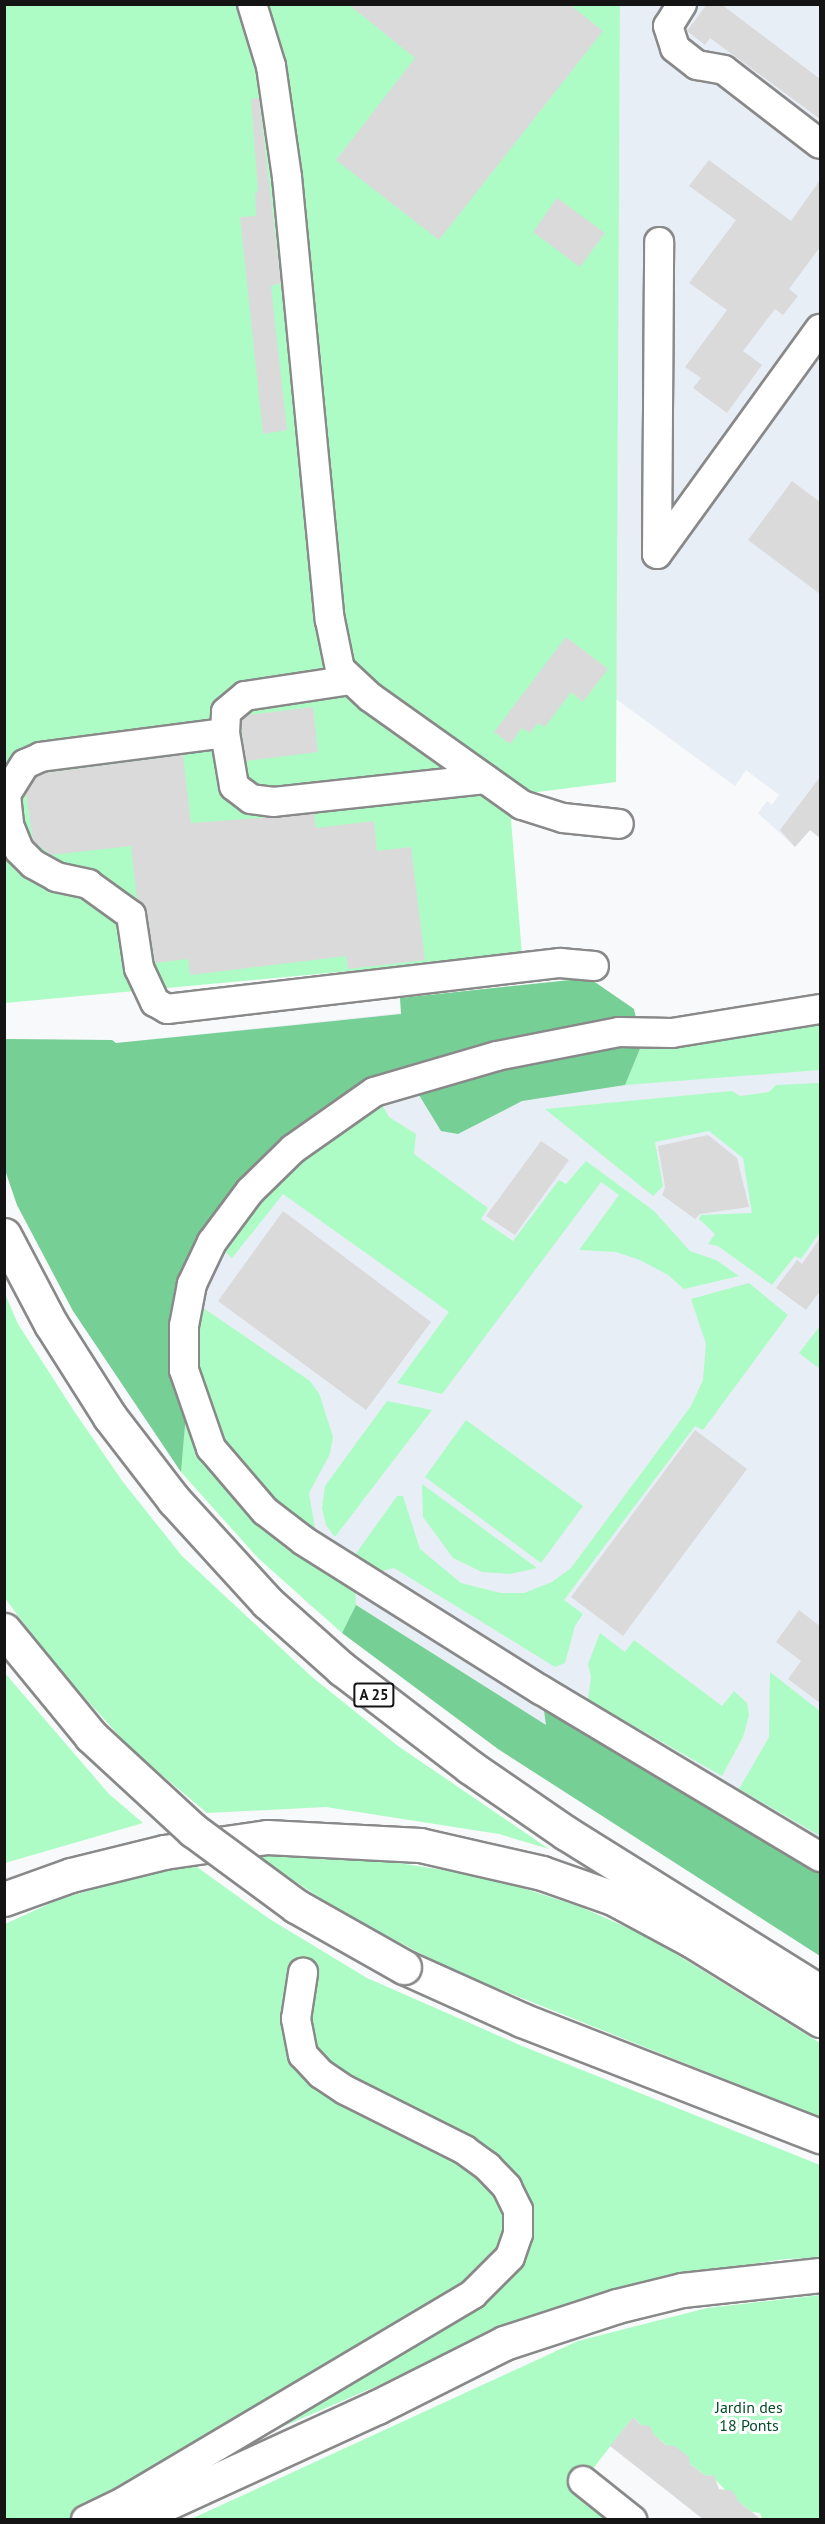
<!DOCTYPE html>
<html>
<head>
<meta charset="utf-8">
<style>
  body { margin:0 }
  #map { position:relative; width:825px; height:2524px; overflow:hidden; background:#f8f9fa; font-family:"PT Sans",sans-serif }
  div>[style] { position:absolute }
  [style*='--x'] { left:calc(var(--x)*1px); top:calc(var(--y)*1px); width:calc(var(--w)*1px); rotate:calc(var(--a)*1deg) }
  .built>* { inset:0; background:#e8eef5 }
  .green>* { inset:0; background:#adfcc5 }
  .forest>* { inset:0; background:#76cf94 }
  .building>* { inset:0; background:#dbdadb }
  .roads { filter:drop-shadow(2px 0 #89898a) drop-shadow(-2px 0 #89898a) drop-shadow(0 2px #89898a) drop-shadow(0 -2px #89898a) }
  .minor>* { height:28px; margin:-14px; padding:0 14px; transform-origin:14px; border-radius:14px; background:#fff }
  .highway>* { height:33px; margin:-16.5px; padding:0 16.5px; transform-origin:16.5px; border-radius:16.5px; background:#fff }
  .bridges { filter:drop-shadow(2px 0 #89898a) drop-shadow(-2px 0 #89898a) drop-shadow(0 2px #89898a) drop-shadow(0 -2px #89898a) }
  .highway-bridge>* { height:33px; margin:-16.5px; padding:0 16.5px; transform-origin:16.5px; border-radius:16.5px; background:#fff }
  span { translate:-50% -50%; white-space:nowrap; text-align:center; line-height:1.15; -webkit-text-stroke:6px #fff; paint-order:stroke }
  .shield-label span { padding:2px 4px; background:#fff; border:2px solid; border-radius:4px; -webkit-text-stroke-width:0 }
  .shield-label { font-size:15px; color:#141415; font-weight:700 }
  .park-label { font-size:16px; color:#054c27 }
  .frame { position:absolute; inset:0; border:6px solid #141415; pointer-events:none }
</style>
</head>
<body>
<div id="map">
  <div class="built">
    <i style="clip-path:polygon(620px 5px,820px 5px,820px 838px,810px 830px,795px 847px,758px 813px,767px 801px,772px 805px,779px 795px,746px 770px,735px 786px,616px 699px)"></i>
    <i style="clip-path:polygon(401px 1013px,583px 1053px,820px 1019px,820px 1941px,309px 1605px,181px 1472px,73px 1311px,17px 1205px,5px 1170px,5px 1039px,112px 1040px,116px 1043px)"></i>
  </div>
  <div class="green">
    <i style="clip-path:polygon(5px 5px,620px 5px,616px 782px,530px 793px,511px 820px,522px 955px,5px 1003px)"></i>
    <i style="clip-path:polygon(820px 1023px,820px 1070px,625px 1085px,641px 1047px)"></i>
    <i style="clip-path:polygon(820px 1083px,820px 1232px,801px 1259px,795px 1256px,772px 1285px,718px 1246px,708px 1244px,715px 1234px,699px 1219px,701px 1215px,752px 1213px,743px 1158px,709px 1131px,655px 1142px,663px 1186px,653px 1196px,545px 1109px,732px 1091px,740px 1096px,769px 1092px,776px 1085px)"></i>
    <i style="clip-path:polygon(377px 1096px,389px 1117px,416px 1134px,414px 1154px,488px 1208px,481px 1219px,513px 1241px,559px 1180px,566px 1184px,586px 1161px,654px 1211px,690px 1251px,716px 1260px,739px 1276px,684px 1289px,668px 1275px,640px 1260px,616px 1252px,579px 1250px,619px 1195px,601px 1182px,442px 1394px,397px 1383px,449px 1312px,283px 1194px,232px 1258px,219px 1247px,288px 1164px)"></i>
    <i style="clip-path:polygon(749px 1283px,788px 1315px,703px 1430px,695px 1426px,564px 1600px,583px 1614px,575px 1626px,565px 1663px,555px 1667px,394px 1568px,378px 1572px,355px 1555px,397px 1496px,403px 1496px,420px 1549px,461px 1583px,501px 1593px,524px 1593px,552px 1582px,571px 1568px,691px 1406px,703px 1380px,706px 1344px,691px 1299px)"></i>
    <i style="clip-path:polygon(5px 1294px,18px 1324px,74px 1411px,123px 1482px,182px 1556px,312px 1677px,398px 1746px,549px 1849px,499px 1834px,326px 1807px,207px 1813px,131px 1749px,49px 1658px,5px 1598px)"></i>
    <i style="clip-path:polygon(196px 1303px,310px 1381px,319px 1393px,333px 1437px,330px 1454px,309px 1493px,316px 1534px,289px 1519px,219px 1438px,194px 1385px)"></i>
    <i style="clip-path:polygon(820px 1326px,820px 1369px,799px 1353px)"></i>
    <i style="clip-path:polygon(387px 1401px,432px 1410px,335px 1537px,326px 1525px,322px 1508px,325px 1486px)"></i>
    <i style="clip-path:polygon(186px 1413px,355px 1587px,356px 1605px,342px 1633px,258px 1558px,181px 1472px)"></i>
    <i style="clip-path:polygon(466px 1420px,583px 1506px,541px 1563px,425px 1477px)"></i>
    <i style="clip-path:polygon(422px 1484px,537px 1568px,510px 1574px,482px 1572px,453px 1558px,423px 1517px)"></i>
    <i style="clip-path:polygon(600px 1633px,625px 1652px,634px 1640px,722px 1706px,734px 1691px,747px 1703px,749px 1715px,743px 1737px,722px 1776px,588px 1700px,591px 1677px,588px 1664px)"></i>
    <i style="clip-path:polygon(4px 1672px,109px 1794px,143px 1823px,5px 1863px)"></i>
    <i style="clip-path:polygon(770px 1672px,820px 1711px,820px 1836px,739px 1789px,769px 1737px)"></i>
    <i style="clip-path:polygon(256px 1855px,379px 1860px,489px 1877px,581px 1907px,650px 1938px,820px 2043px,820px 2117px,454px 1971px,341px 1912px)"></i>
    <i style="clip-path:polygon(190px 1862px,268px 1918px,367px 1978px,522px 2046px,820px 2165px,820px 2258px,785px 2259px,671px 2276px,556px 2309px,68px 2519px,5px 2519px,5px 1924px,60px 1899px)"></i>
    <i style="clip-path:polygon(820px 2295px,820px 2519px,762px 2519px,760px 2513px,752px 2512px,734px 2498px,732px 2491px,726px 2491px,711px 2475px,707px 2477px,689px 2463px,676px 2447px,669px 2447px,651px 2433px,650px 2427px,643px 2427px,633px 2417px,578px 2488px,617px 2519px,189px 2520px,578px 2341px,707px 2308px)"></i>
  </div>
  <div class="forest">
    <i style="clip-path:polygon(589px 978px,634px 1009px,642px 1044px,625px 1085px,522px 1101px,458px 1134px,441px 1131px,419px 1095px,377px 1096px,288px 1164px,219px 1247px,197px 1287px,181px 1472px,73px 1311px,17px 1205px,5px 1170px,5px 1039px,112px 1040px,116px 1043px,296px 1025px,401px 1014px,400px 998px)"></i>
    <i style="clip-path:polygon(356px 1605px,546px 1725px,542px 1696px,820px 1869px,820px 1956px,498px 1749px,342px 1633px)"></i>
  </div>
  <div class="building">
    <i style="clip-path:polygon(348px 4px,569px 4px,603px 31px,439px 240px,336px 160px,415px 58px)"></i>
    <i style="clip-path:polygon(707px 4px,721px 4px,820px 79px,820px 119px,710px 38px,705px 45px,687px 31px)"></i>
    <i style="clip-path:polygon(259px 98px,281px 283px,271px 286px,287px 430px,263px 434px,240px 217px,256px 216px,255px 192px,258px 191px,251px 99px)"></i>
    <i style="clip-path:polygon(709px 160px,791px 221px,820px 180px,820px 247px,789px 289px,798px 296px,783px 315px,775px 309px,743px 351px,762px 365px,727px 413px,693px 388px,701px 378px,685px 367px,727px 310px,689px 283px,736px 220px,689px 186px)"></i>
    <i style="clip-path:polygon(557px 198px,605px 233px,580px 267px,533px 232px)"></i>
    <i style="clip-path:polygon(792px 481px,820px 502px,820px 594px,748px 540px)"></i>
    <i style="clip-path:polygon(566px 637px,608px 669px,583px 702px,571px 692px,545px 727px,538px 723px,530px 733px,522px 728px,510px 744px,494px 732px)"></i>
    <i style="clip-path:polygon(313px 707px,318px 752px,246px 761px,242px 732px,242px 720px,248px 715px)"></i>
    <i style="clip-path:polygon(183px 755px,191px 823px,314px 814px,316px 828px,374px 821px,377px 851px,411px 847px,425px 960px,348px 969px,346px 956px,190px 975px,188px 959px,155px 963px,147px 912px,137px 899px,131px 846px,51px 855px,33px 841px,26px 793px,36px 777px,45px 773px)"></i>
    <i style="clip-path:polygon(820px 777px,820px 838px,810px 830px,795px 847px,780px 830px)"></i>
    <i style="clip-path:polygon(708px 1135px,737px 1158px,749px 1207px,700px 1214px,695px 1219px,662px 1195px,665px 1187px,658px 1146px)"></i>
    <i style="clip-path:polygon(541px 1141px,569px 1160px,515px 1235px,486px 1216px)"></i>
    <i style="clip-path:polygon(283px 1211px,431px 1322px,366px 1410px,218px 1301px)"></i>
    <i style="clip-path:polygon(820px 1238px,820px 1291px,806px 1310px,776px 1288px,797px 1260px,802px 1264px)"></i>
    <i style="clip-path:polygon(695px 1430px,747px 1469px,623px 1636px,571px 1597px)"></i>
    <i style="clip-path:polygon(799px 1610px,820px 1626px,820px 1703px,788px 1679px,801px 1661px,776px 1642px)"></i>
    <i style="clip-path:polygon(633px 2417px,641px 2425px,650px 2426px,654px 2435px,666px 2445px,675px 2446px,689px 2457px,690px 2464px,706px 2476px,714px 2475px,719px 2489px,733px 2491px,738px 2501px,762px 2520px,704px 2520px,610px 2446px)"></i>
  </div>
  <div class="roads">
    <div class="minor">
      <i style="--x:252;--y:4;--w:65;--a:73"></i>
      <i style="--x:271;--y:66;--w:112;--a:81.8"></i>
      <i style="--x:287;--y:177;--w:445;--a:84.5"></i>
      <i style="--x:330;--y:620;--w:50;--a:78.5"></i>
      <i style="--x:340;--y:669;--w:41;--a:43"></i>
      <i style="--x:370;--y:697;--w:186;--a:35.4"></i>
      <i style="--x:522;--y:805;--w:43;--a:17.6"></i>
      <i style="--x:563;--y:818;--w:56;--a:6.1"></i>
      <i style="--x:682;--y:4;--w:26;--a:122"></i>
      <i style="--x:668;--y:26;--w:23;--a:72"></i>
      <i style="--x:675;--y:48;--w:28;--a:38"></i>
      <i style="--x:697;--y:65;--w:27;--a:10"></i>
      <i style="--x:724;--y:70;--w:121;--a:37.6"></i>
      <i style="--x:657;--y:554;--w:312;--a:-89.6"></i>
      <i style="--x:657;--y:554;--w:278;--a:-54.1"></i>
      <i style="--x:225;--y:733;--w:21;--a:-87"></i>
      <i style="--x:226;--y:712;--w:25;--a:-40"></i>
      <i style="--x:245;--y:696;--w:107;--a:-8.6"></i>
      <i style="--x:485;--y:779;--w:212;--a:173.8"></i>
      <i style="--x:274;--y:802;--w:23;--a:-173"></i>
      <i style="--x:251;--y:799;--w:21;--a:-143"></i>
      <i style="--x:234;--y:786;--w:54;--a:-99.6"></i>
      <i style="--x:225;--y:733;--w:186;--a:172.6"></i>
      <i style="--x:41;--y:757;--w:17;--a:156"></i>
      <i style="--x:25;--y:764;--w:36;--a:122"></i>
      <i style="--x:6;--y:795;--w:30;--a:84"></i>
      <i style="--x:9;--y:825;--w:27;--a:68"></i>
      <i style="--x:19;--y:850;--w:20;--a:45"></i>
      <i style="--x:33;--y:864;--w:26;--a:29"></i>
      <i style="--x:56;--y:877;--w:33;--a:12"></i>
      <i style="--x:88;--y:884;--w:53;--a:35.8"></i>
      <i style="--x:131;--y:915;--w:54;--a:81.4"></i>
      <i style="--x:139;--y:968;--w:38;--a:65"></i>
      <i style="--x:155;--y:1002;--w:14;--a:30"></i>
      <i style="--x:167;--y:1009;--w:396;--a:-6.7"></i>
      <i style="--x:560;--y:963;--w:34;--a:5"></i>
      <i style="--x:820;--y:1009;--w:150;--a:170.8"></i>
      <i style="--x:672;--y:1033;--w:53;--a:-178.9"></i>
      <i style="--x:619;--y:1032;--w:124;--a:168.9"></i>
      <i style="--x:497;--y:1056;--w:128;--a:163.7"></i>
      <i style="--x:374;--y:1092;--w:99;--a:144.9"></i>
      <i style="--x:293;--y:1149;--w:60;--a:135.7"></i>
      <i style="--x:250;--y:1191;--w:64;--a:126.7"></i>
      <i style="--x:212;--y:1242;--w:47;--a:115.5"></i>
      <i style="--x:192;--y:1284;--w:43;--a:100.8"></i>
      <i style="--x:184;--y:1326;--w:44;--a:90"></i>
      <i style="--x:184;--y:1370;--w:83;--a:70.9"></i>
      <i style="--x:211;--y:1448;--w:83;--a:49.4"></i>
      <i style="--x:265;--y:1511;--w:49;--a:37.6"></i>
      <i style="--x:304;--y:1541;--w:280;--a:32.2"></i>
      <i style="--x:541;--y:1690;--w:325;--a:30.9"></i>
      <i style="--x:583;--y:2481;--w:63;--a:38.5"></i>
      <i style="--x:86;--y:2520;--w:41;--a:-25.9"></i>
      <i style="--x:123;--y:2502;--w:407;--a:-30.7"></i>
      <i style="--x:473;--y:2294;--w:52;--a:-45"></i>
      <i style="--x:510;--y:2257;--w:24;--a:-71"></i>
      <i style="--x:518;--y:2234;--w:24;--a:-90"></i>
      <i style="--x:518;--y:2210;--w:25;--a:-116"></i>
      <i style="--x:507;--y:2187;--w:28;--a:-134"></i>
      <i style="--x:488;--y:2167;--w:29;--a:-144"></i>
      <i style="--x:465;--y:2150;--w:134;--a:-153.4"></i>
      <i style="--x:345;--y:2090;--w:29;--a:-146"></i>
      <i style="--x:321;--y:2074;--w:26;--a:-133"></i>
      <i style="--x:303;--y:2055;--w:37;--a:-101"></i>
      <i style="--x:296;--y:2019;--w:47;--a:-81.3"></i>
    </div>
    <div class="highway">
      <i style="--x:4;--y:1235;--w:101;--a:62.2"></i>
      <i style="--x:51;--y:1324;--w:110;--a:57.6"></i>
      <i style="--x:110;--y:1417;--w:105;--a:52.4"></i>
      <i style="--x:174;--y:1500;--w:138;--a:47.6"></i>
      <i style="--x:267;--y:1602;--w:101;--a:41.8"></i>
      <i style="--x:342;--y:1669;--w:161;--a:37.4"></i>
      <i style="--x:470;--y:1767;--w:116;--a:34.5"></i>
      <i style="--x:566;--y:1833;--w:300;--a:32"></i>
      <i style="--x:4;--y:1899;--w:71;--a:-19.7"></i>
      <i style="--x:71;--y:1875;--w:96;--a:-13.9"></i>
      <i style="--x:164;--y:1852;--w:104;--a:-8.3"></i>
      <i style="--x:267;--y:1837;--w:153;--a:3"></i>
      <i style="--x:420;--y:1845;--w:125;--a:12.9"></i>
      <i style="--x:542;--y:1873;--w:75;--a:19.4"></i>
      <i style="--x:613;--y:1898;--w:89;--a:28.3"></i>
      <i style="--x:691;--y:1940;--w:152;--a:31.8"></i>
      <i style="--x:404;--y:1967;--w:129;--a:24.2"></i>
      <i style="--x:522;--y:2020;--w:320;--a:21.3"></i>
      <i style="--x:130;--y:2520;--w:272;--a:-24.6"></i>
      <i style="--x:377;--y:2407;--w:142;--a:-26.7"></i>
      <i style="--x:504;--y:2343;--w:119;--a:-18.1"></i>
      <i style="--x:617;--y:2306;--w:67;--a:-13.8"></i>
      <i style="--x:682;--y:2290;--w:139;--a:-6.2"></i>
    </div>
  </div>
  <div class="bridges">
    <div class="highway-bridge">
      <i style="--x:4;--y:1630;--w:137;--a:50.6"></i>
      <i style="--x:91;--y:1736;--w:139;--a:42.7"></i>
      <i style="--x:193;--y:1830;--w:128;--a:36.4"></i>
      <i style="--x:296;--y:1906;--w:124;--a:29.5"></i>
    </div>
  </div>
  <div class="shield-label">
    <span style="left:374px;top:1695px">A 25</span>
  </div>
  <div class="park-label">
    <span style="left:749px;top:2416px">Jardin des<br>18 Ponts</span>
  </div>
  <div class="frame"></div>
</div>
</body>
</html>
